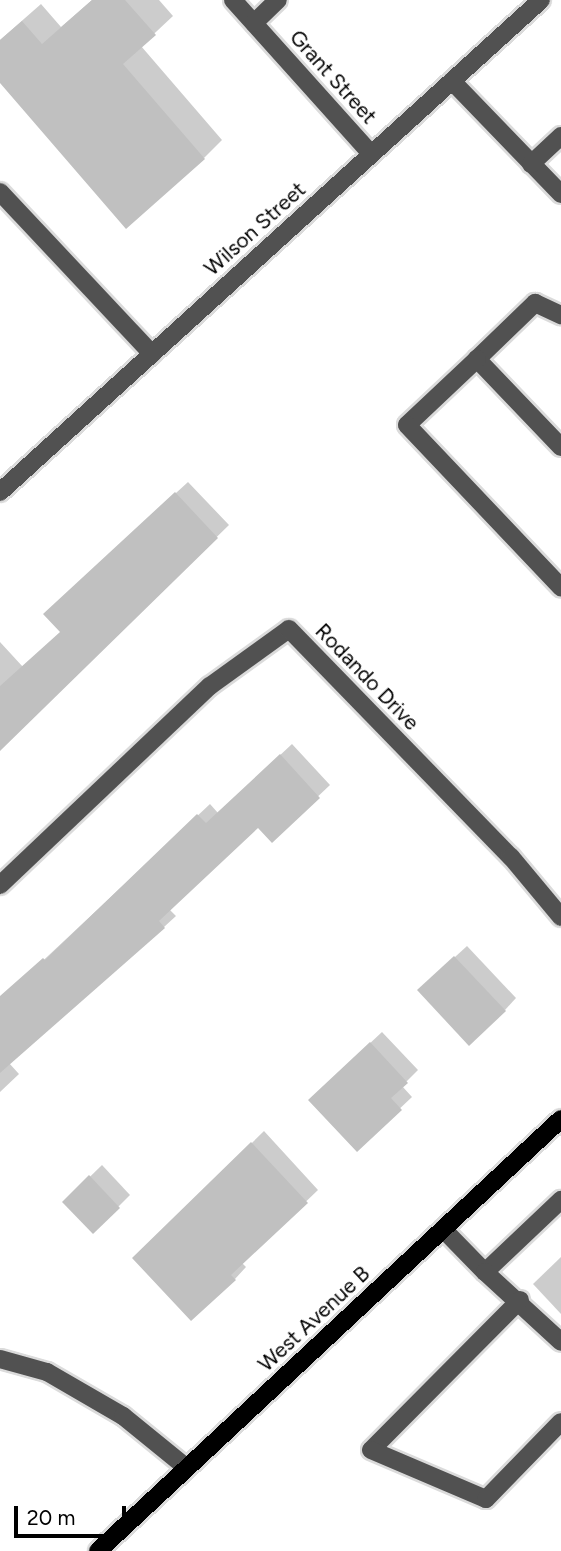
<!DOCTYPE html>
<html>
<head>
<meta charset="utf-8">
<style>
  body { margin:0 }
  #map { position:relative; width:561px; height:1551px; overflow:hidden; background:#fff; font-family:Figtree,sans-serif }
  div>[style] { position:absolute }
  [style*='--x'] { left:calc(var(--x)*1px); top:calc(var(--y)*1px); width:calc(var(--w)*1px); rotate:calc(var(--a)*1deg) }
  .shadow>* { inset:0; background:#0003 }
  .building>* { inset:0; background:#c0c0c0 }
  .roads { filter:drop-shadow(2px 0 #dbdbdb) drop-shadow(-2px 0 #dbdbdb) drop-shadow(0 2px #dbdbdb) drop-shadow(0 -2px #dbdbdb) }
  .minor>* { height:18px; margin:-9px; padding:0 9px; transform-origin:9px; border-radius:9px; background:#515151 }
  .major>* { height:18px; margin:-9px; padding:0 9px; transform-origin:9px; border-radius:9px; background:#000 }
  span { translate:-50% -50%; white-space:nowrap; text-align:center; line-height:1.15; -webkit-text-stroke:5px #fff; paint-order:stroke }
  .street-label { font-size:21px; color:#000 }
  .scale { position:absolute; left:14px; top:1506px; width:112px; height:32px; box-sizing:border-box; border:4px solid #000; border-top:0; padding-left:9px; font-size:21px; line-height:24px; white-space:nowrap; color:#000; -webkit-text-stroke:5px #fff; paint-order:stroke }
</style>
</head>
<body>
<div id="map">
  <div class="shadow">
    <i style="clip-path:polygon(92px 0,159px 0,173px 16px,141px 46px,222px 140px,204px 158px,0 80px,0 40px,41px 4px,61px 27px)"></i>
    <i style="clip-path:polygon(188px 482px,229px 525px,12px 737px,0 727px,0 642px,23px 667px,62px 631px,57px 602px)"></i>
    <i style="clip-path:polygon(292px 744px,330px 785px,272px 840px,258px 826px,169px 909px,176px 916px,164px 927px,9px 1063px,19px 1074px,0 1092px,0 1001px,210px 804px,218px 813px)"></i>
    <i style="clip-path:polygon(467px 946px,516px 998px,505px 1010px,431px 979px)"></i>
    <i style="clip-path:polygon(382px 1032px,418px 1070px,402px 1086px,412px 1097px,357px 1149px,322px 1088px)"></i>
    <i style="clip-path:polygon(264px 1131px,318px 1190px,242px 1263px,246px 1267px,235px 1279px,135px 1258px)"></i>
    <i style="clip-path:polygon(102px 1165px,130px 1195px,93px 1232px,64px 1202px)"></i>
    <i style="clip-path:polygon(561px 1257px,561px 1314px,533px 1284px)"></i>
  </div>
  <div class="building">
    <i style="clip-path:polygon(92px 0,125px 0,156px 35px,123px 64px,205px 159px,126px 229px,0 83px,0 40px,22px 21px,42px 44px)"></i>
    <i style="clip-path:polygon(175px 492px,218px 538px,0 751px,0 686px,60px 632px,43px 614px)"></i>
    <i style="clip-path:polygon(280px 754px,320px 798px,272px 843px,258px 828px,159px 921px,165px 928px,0 1073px,0 996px,43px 958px,45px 960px,197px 814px,206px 823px)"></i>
    <i style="clip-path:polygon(454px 956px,506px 1011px,469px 1046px,417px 990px)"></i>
    <i style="clip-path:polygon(370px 1042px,408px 1083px,391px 1098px,402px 1110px,357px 1152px,308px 1100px)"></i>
    <i style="clip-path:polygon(251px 1142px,308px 1203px,231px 1275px,236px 1280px,191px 1321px,132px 1258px)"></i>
    <i style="clip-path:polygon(89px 1175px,120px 1208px,93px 1234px,62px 1202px)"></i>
  </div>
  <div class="roads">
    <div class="minor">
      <i style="--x:233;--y:0;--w:207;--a:48.1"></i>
      <i style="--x:254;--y:23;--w:33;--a:-44"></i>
      <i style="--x:452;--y:81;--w:157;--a:46"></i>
      <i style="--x:531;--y:164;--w:41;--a:-43"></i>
      <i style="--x:0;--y:192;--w:222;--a:46.8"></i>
      <i style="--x:477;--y:359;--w:81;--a:-44"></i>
      <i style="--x:535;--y:303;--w:29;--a:25"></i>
      <i style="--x:561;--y:447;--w:122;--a:-133.7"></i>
      <i style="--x:477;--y:359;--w:96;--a:136.7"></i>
      <i style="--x:407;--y:425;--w:224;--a:46.5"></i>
      <i style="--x:0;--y:492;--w:731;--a:-42.28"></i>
      <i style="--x:0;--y:885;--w:289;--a:-43.5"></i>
      <i style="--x:210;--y:686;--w:97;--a:-35.8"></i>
      <i style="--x:289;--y:629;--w:318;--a:45.8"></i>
      <i style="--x:511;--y:857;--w:78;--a:50.2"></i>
      <i style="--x:443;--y:1229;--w:60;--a:45.7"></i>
      <i style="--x:485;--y:1272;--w:105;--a:-43.5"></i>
      <i style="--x:485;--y:1272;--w:103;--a:42.6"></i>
      <i style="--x:520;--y:1300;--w:211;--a:134.8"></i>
      <i style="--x:371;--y:1450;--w:125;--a:23.1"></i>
      <i style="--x:486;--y:1499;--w:107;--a:-45.8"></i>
      <i style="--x:0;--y:1359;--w:49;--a:15.5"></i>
      <i style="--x:47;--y:1372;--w:88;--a:30.1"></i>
      <i style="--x:123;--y:1416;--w:82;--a:39.1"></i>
    </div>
    <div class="major">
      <i style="--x:98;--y:1551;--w:633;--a:-43.02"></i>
    </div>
  </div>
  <div class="street-label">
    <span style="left:333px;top:77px;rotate:48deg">Grant Street</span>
    <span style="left:255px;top:229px;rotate:-42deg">Wilson Street</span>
    <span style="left:367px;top:677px;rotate:46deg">Rodando Drive</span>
    <span style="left:314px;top:1319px;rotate:-43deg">West Avenue B</span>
  </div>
  <div class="scale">20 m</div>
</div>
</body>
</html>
